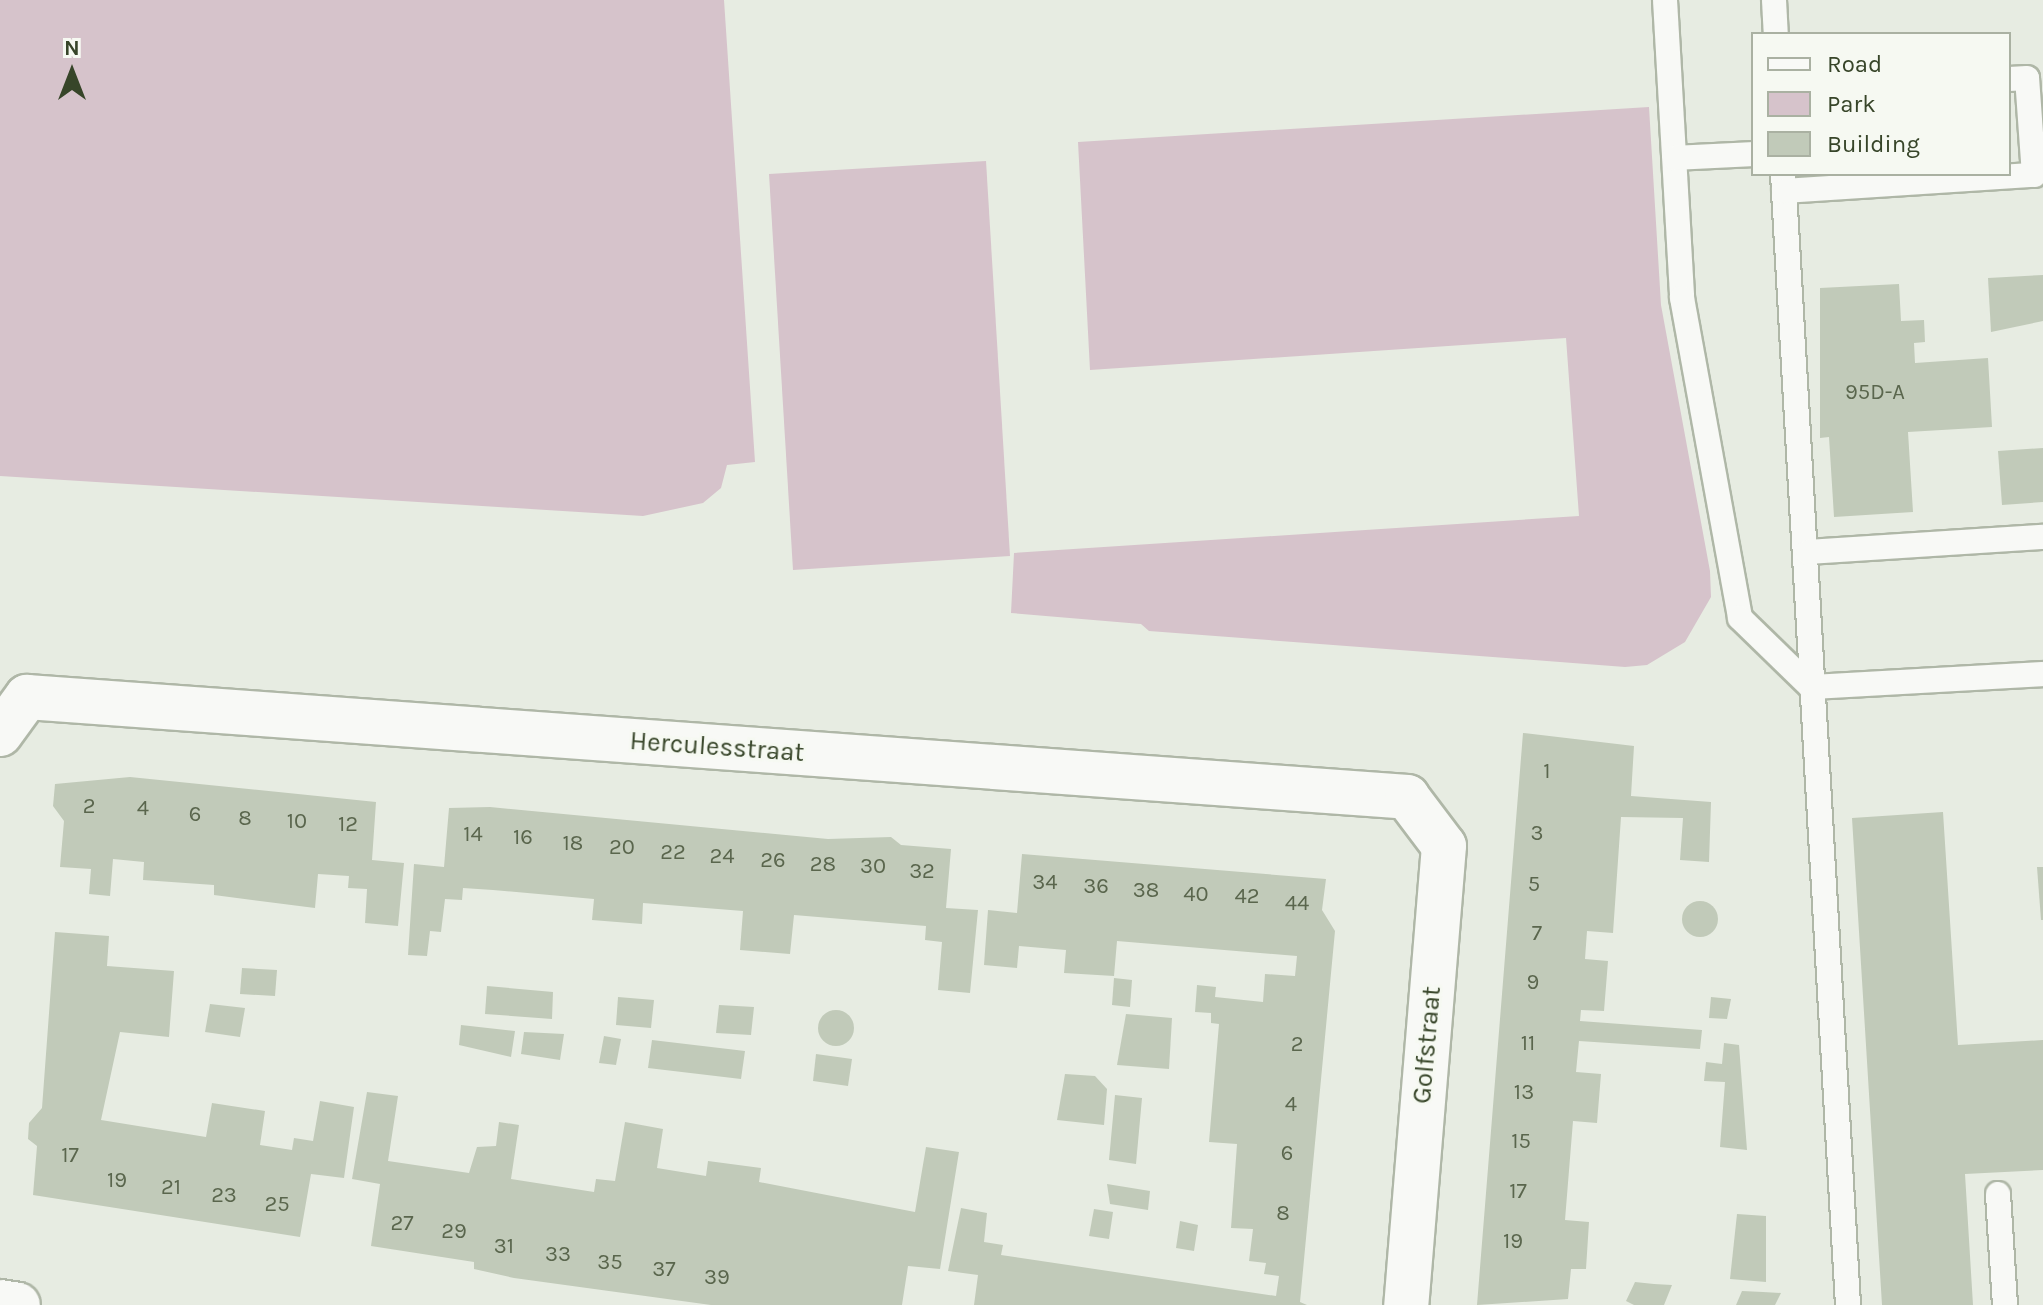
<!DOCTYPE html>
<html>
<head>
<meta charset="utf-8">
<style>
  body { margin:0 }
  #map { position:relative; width:2043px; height:1305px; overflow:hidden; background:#e7ece2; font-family:Karla,sans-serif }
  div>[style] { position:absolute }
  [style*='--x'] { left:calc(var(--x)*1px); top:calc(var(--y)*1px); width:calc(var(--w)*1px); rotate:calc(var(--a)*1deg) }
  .green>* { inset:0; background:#d6c3cb }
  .building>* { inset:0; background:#c1cab9 }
  .round { border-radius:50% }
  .roads { filter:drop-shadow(2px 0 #afb7a7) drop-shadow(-2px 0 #afb7a7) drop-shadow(0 2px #afb7a7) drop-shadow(0 -2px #afb7a7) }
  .service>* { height:24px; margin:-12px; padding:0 12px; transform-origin:12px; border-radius:12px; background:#f8f9f6 }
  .minor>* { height:44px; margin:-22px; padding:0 22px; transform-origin:22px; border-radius:22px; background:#f8f9f6 }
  span { translate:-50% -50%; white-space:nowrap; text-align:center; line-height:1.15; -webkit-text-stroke:6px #f6f9f2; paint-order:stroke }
  .number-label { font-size:22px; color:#5a664d }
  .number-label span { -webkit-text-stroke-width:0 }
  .street-label { font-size:26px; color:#374529 }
  .legend { position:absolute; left:1751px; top:32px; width:260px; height:144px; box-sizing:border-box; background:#f6f9f2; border:2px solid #aab1a2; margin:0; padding:10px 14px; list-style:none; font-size:24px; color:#374529 }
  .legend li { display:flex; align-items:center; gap:16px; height:40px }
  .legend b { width:40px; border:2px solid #aab1a2 }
  .north { position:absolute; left:32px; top:32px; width:80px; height:80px; -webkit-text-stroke:6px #f6f9f2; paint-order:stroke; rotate:0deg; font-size:22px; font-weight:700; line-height:32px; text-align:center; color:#374529 }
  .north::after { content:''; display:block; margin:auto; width:28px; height:36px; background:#374529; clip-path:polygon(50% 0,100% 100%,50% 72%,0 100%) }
</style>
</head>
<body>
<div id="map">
  <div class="green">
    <i style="clip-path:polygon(0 0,724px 0,755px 462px,727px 465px,721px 488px,703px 503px,643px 516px,0 476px)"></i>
    <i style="clip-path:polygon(1649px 107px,1661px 305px,1710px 571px,1711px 597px,1685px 642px,1647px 665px,1625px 667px,1149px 631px,1141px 624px,1011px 613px,1014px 553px,1579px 516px,1566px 338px,1090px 370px,1078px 142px)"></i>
    <i style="clip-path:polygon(986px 161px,1010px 556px,793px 570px,769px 174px)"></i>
  </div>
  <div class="building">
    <i style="clip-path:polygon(2043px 275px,2043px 321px,1991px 332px,1988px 278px)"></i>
    <i style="clip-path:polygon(1899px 284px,1901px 321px,1924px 320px,1925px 342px,1914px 343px,1915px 363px,1988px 358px,1992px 427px,1908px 432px,1913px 512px,1834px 517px,1829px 437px,1820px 438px,1820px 288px)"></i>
    <i style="clip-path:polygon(2043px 448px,2043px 502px,2002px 505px,1998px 451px)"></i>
    <i style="clip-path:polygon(1523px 733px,1634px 746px,1631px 796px,1711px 802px,1709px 862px,1680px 860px,1683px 818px,1621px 817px,1613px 933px,1587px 931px,1585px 959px,1608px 961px,1604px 1011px,1581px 1010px,1580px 1021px,1702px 1030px,1700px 1049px,1579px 1041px,1576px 1072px,1601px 1074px,1597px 1123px,1573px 1121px,1565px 1220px,1589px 1222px,1586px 1269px,1571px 1269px,1568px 1299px,1477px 1305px)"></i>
    <i style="clip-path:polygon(130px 777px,376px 802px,372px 860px,404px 863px,398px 926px,365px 923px,367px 889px,348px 888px,349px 876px,318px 874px,315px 908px,214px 895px,214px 885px,143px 880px,144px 862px,113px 859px,110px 896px,89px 894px,91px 869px,60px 867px,64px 821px,53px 806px,55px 784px)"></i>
    <i style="clip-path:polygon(490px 807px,828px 839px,891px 837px,901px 845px,951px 849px,946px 908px,978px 910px,970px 993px,938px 990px,942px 942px,925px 940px,926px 926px,794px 915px,790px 954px,740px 950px,743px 911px,643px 903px,642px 924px,592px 920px,594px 899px,493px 890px,463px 888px,462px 900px,445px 899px,441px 932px,430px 931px,427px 956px,408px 955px,414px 864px,444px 867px,449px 808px)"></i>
    <i style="clip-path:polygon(1943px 812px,1958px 1045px,2043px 1040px,2043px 1170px,1965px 1174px,1973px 1305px,1882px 1305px,1852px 818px)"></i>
    <i style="clip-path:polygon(1022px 854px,1326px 879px,1322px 910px,1335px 931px,1300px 1302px,1307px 1305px,974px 1305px,978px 1275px,948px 1271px,961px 1208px,987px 1213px,984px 1242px,1003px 1245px,1001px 1255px,1276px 1296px,1279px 1276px,1264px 1274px,1266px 1263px,1249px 1261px,1253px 1229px,1231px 1228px,1237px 1144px,1209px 1142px,1219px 1024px,1211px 1023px,1211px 1013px,1195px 1012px,1197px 985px,1216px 987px,1215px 997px,1263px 1002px,1265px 974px,1295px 976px,1297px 956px,1117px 941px,1114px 976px,1064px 973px,1066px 950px,1019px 946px,1017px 968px,984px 965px,988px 910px,1017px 913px)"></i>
    <i style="clip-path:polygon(2037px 867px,2043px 867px,2043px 920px,2041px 920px)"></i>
    <i class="round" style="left:1682px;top:901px;width:36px;height:36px"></i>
    <i style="clip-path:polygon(55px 932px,109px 936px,107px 966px,174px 971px,169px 1037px,120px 1032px,101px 1120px,206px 1137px,212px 1103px,265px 1111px,260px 1145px,292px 1150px,294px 1138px,313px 1141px,320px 1101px,354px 1107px,344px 1178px,311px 1174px,300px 1237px,33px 1195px,37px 1146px,28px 1139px,29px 1123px,42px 1108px)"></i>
    <i style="clip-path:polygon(242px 968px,277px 970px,275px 996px,240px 994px)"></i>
    <i style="clip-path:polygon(1114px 978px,1132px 980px,1130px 1007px,1112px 1005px)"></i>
    <i style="clip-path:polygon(487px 986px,553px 992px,552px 1019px,485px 1014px)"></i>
    <i style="clip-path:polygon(618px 997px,654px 1000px,651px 1028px,616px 1025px)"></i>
    <i style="clip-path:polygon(1711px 997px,1731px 999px,1727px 1019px,1709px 1018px)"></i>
    <i style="clip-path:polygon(210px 1004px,245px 1008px,240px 1037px,205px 1032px)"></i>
    <i style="clip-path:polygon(719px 1005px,754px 1007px,751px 1035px,716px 1033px)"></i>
    <i class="round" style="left:818px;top:1010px;width:36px;height:36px"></i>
    <i style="clip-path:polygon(1126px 1014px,1172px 1018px,1169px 1069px,1117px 1065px)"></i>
    <i style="clip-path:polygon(461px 1025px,515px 1031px,511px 1057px,459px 1045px)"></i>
    <i style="clip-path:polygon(524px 1032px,564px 1034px,560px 1060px,521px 1054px)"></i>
    <i style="clip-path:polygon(604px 1036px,621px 1039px,616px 1065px,599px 1063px)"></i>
    <i style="clip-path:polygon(652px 1040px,745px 1051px,741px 1079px,648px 1068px)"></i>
    <i style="clip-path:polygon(1724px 1043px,1739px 1045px,1747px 1150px,1720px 1147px,1725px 1082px,1704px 1081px,1706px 1062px,1722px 1064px)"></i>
    <i style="clip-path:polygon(816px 1054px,852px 1059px,848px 1086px,813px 1081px)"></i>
    <i style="clip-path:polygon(1065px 1074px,1095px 1076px,1107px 1089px,1104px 1125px,1057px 1120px)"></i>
    <i style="clip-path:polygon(367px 1092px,398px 1096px,388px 1161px,469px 1173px,477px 1147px,496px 1146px,499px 1122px,519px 1125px,511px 1179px,594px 1192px,596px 1179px,615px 1181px,625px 1122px,663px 1129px,657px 1168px,706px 1176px,708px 1161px,761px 1168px,759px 1182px,915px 1212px,926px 1147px,959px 1152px,940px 1269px,908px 1266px,902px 1305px,711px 1305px,514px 1278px,474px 1269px,474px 1262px,371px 1246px,380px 1184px,352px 1179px)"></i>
    <i style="clip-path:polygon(1115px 1095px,1142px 1098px,1136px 1164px,1109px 1160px)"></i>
    <i style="clip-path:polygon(1107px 1184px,1150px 1191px,1148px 1210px,1110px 1204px)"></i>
    <i style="clip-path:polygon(1094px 1209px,1113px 1212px,1109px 1239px,1089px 1236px)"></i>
    <i style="clip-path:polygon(1737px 1214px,1766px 1216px,1766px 1282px,1730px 1279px)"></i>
    <i style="clip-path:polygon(1180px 1221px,1198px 1225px,1194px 1251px,1176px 1248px)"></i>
    <i style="clip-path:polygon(1635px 1282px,1654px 1284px,1672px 1285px,1664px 1305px,1634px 1305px,1626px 1301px)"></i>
    <i style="clip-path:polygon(1742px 1291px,1763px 1292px,1781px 1293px,1775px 1305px,1736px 1305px)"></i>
  </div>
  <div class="roads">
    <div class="service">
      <i style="--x:1665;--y:0;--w:298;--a:86.7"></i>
      <i style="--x:1682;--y:298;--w:325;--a:79.7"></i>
      <i style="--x:1740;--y:618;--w:99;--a:44.2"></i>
      <i style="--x:1811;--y:687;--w:232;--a:-3.2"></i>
      <i style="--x:1774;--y:0;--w:34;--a:87"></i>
      <i style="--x:1675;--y:158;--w:78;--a:-2.9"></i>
      <i style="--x:1783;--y:174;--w:1133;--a:86.71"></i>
      <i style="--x:1784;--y:191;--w:251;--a:-3.7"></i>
      <i style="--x:2034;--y:175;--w:97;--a:-94.1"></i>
      <i style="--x:2027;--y:78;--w:18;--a:177"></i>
      <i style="--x:1808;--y:552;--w:235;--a:-3.7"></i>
      <i style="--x:1998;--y:1194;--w:111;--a:86.4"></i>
    </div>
    <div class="minor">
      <i style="--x:0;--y:734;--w:46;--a:-53.9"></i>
      <i style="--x:27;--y:697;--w:1384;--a:4.14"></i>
      <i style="--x:1407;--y:797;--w:61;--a:52.9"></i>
      <i style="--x:1444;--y:846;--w:461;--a:94.7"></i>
      <i style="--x:0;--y:1302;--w:18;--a:9"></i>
    </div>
  </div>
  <div class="number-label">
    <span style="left:1875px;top:393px">95D-A</span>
    <span style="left:1547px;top:772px">1</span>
    <span style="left:89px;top:807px">2</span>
    <span style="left:143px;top:809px">4</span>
    <span style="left:195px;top:815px">6</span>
    <span style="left:245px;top:819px">8</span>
    <span style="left:297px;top:822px">10</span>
    <span style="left:348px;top:825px">12</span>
    <span style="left:1537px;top:834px">3</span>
    <span style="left:473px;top:835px">14</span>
    <span style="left:523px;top:838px">16</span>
    <span style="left:573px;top:844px">18</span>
    <span style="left:622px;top:848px">20</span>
    <span style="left:673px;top:853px">22</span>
    <span style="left:722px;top:857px">24</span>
    <span style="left:773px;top:861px">26</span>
    <span style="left:823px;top:865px">28</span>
    <span style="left:873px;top:867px">30</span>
    <span style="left:922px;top:872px">32</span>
    <span style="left:1045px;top:883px">34</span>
    <span style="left:1534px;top:885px">5</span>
    <span style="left:1096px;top:887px">36</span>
    <span style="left:1146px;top:891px">38</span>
    <span style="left:1196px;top:895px">40</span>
    <span style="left:1247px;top:897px">42</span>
    <span style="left:1297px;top:904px">44</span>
    <span style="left:1537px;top:934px">7</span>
    <span style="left:1533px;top:983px">9</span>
    <span style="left:1528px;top:1044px">11</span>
    <span style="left:1297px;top:1045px">2</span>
    <span style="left:1524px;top:1093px">13</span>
    <span style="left:1291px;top:1105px">4</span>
    <span style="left:1521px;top:1142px">15</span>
    <span style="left:1287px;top:1154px">6</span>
    <span style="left:70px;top:1156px">17</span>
    <span style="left:117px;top:1181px">19</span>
    <span style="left:171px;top:1188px">21</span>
    <span style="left:1518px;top:1192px">17</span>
    <span style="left:224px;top:1196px">23</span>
    <span style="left:277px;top:1205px">25</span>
    <span style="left:1283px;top:1214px">8</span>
    <span style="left:402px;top:1224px">27</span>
    <span style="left:454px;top:1232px">29</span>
    <span style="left:1513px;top:1242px">19</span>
    <span style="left:504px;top:1247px">31</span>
    <span style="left:558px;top:1255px">33</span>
    <span style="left:610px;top:1263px">35</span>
    <span style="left:664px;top:1270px">37</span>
    <span style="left:717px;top:1278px">39</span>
  </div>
  <div class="street-label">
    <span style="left:717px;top:747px;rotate:4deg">Herculesstraat</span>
    <span style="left:1427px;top:1045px;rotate:-85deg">Golfstraat</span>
  </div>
  <ul class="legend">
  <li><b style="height:10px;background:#f8f9f6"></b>Road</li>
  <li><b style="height:22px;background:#d6c3cb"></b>Park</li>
  <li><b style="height:22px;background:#c1cab9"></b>Building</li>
  </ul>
  <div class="north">N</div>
</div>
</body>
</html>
